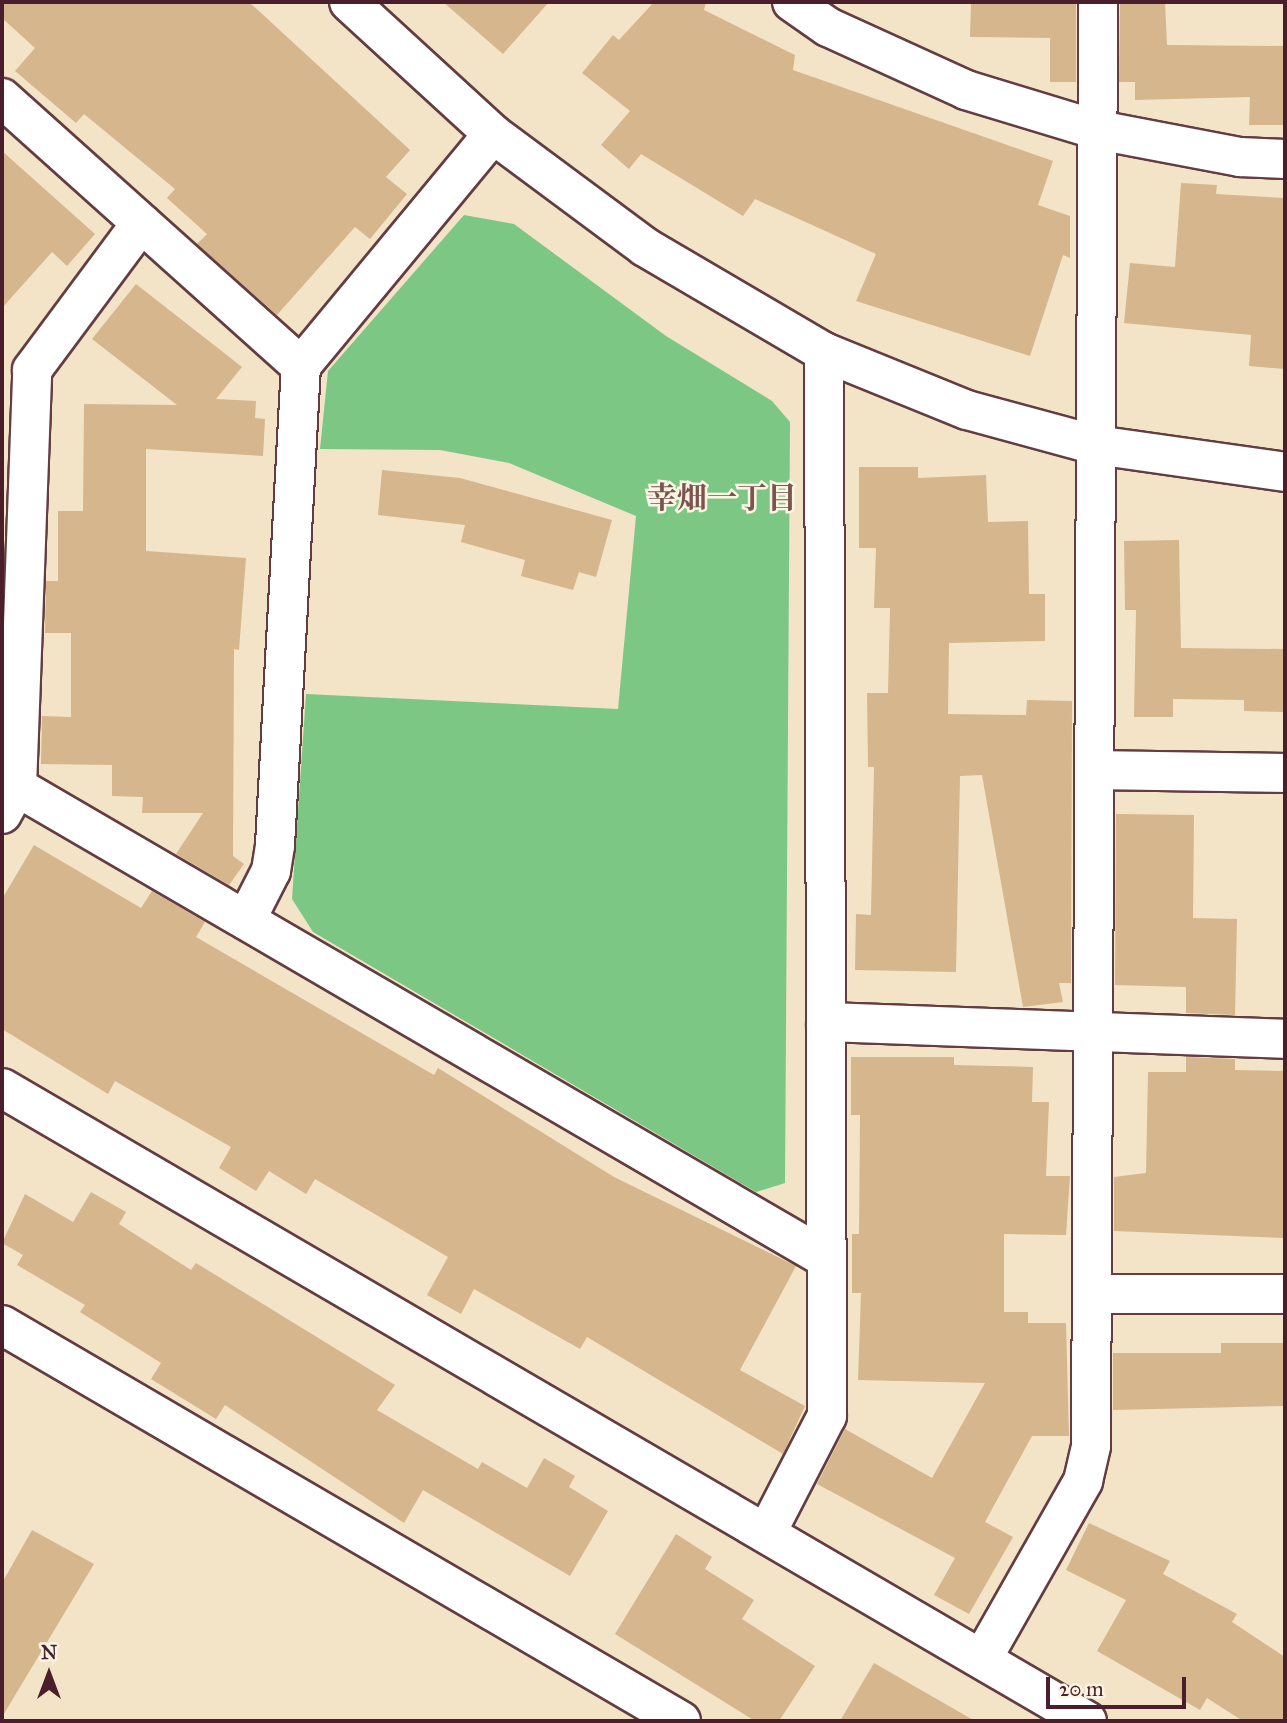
<!DOCTYPE html>
<html>
<head>
<meta charset="utf-8">
<style>
  body { margin:0 }
  #map { position:relative; width:1287px; height:1723px; overflow:hidden; background:#f3e4c7; font-family:"IM FELL Great Primer","Noto Serif JP",serif }
  div>[style] { position:absolute }
  [style*='--x'] { left:calc(var(--x)*1px); top:calc(var(--y)*1px); width:calc(var(--w)*1px); rotate:calc(var(--a)*1deg) }
  .green>* { inset:0; background:#7dc785 }
  .building>* { inset:0; background:#d5b68d }
  .roads { filter:drop-shadow(2px 0 #633d42) drop-shadow(-2px 0 #633d42) drop-shadow(0 2px #633d42) drop-shadow(0 -2px #633d42) }
  .minor>* { height:38px; margin:-19px; padding:0 19px; transform-origin:19px; border-radius:19px; background:#fff }
  .tertiary>* { height:38px; margin:-19px; padding:0 19px; transform-origin:19px; border-radius:19px; background:#fff }
  span { translate:-50% -50%; white-space:nowrap; text-align:center; line-height:1.15; -webkit-text-stroke:5px #fcf5e5; paint-order:stroke }
  .neighbourhood-label { font-size:30px; color:#7b544d; font-weight:700 }
  .frame { position:absolute; inset:0; border:4px solid #4a1f2b; pointer-events:none }
  .north { position:absolute; left:14px; top:1639px; width:70px; height:70px; -webkit-text-stroke:5px #fcf5e5; paint-order:stroke; rotate:0deg; font-size:19px; font-weight:700; line-height:28px; text-align:center; color:#4a1f2b }
  .north::after { content:''; display:block; margin:auto; width:24px; height:32px; background:#4a1f2b; clip-path:polygon(50% 0,100% 100%,50% 72%,0 100%) }
  .scale { position:absolute; left:1046px; top:1677px; width:140px; height:32px; box-sizing:border-box; border:4px solid #4a1f2b; border-top:0; padding-left:9px; font-size:21px; line-height:24px; white-space:nowrap; color:#4a1f2b; -webkit-text-stroke:5px #fcf5e5; paint-order:stroke }
</style>
</head>
<body>
<div id="map">
  <div class="green">
    <i style="clip-path:polygon(464px 215px,514px 224px,666px 336px,772px 401px,790px 422px,785px 1183px,756px 1192px,313px 932px,292px 899px,306px 694px,618px 709px,636px 516px,509px 463px,440px 450px,320px 449px,328px 371px)"></i>
  </div>
  <div class="building">
    <i style="clip-path:polygon(2px 2px,249px 2px,410px 150px,386px 177px,407px 194px,370px 239px,355px 227px,277px 315px,197px 244px,207px 234px,167px 198px,175px 189px,84px 114px,76px 123px,15px 71px,35px 48px,2px 18px)"></i>
    <i style="clip-path:polygon(443px 2px,549px 2px,503px 54px)"></i>
    <i style="clip-path:polygon(654px 2px,706px 2px,704px 10px,795px 55px,793px 70px,1053px 161px,1038px 205px,1070px 216px,1070px 258px,1063px 255px,1030px 356px,856px 301px,876px 254px,755px 199px,743px 216px,641px 154px,629px 169px,601px 145px,630px 111px,582px 73px,613px 35px,619px 40px)"></i>
    <i style="clip-path:polygon(971px 2px,1076px 2px,1076px 82px,1050px 82px,1050px 38px,970px 37px)"></i>
    <i style="clip-path:polygon(1120px 2px,1165px 2px,1167px 45px,1285px 46px,1285px 125px,1249px 125px,1250px 97px,1135px 100px,1135px 82px,1119px 82px)"></i>
    <i style="clip-path:polygon(2px 151px,95px 234px,67px 266px,52px 252px,2px 308px)"></i>
    <i style="clip-path:polygon(1181px 183px,1217px 185px,1216px 194px,1285px 198px,1285px 369px,1249px 366px,1251px 335px,1124px 323px,1130px 263px,1175px 267px)"></i>
    <i style="clip-path:polygon(136px 284px,242px 367px,216px 399px,256px 401px,255px 418px,265px 419px,263px 456px,146px 449px,146px 551px,246px 558px,239px 650px,234px 649px,233px 856px,244px 864px,229px 885px,176px 854px,203px 813px,142px 813px,143px 797px,112px 796px,112px 765px,41px 764px,42px 716px,71px 717px,71px 633px,45px 633px,46px 581px,58px 581px,58px 511px,83px 511px,84px 404px,177px 405px,92px 339px)"></i>
    <i style="clip-path:polygon(859px 467px,918px 467px,918px 478px,986px 475px,988px 522px,1028px 521px,1029px 594px,1045px 594px,1045px 641px,949px 643px,948px 714px,1026px 715px,1027px 700px,1072px 701px,1071px 983px,1059px 983px,1063px 1002px,1023px 1007px,982px 775px,960px 776px,956px 972px,855px 970px,856px 914px,871px 915px,874px 767px,868px 767px,867px 693px,888px 693px,890px 608px,874px 608px,876px 548px,859px 548px)"></i>
    <i style="clip-path:polygon(382px 470px,460px 478px,612px 520px,596px 577px,579px 572px,573px 590px,521px 576px,525px 560px,461px 542px,465px 525px,378px 515px)"></i>
    <i style="clip-path:polygon(1179px 540px,1181px 648px,1285px 649px,1285px 712px,1244px 711px,1244px 700px,1173px 699px,1173px 717px,1134px 717px,1136px 610px,1125px 610px,1124px 541px)"></i>
    <i style="clip-path:polygon(1116px 814px,1194px 815px,1193px 918px,1237px 919px,1235px 1015px,1186px 1013px,1186px 987px,1115px 985px)"></i>
    <i style="clip-path:polygon(34px 845px,141px 908px,152px 891px,205px 922px,196px 937px,434px 1075px,438px 1068px,614px 1177px,796px 1266px,740px 1370px,805px 1406px,783px 1454px,587px 1337px,580px 1349px,474px 1289px,461px 1314px,427px 1295px,448px 1257px,315px 1179px,306px 1194px,269px 1171px,256px 1191px,219px 1168px,231px 1147px,115px 1081px,108px 1094px,2px 1029px,2px 899px)"></i>
    <i style="clip-path:polygon(851px 1057px,954px 1057px,954px 1065px,1033px 1067px,1032px 1102px,1049px 1102px,1046px 1176px,1070px 1176px,1066px 1235px,1004px 1234px,1004px 1312px,1028px 1312px,1028px 1323px,1066px 1323px,1069px 1436px,1032px 1436px,985px 1522px,1013px 1537px,969px 1614px,934px 1595px,955px 1558px,817px 1484px,845px 1429px,932px 1478px,985px 1383px,858px 1380px,861px 1293px,852px 1293px,852px 1234px,859px 1234px,860px 1115px,851px 1115px)"></i>
    <i style="clip-path:polygon(1186px 1057px,1235px 1059px,1235px 1070px,1285px 1071px,1285px 1238px,1114px 1231px,1114px 1177px,1146px 1173px,1148px 1072px,1186px 1072px)"></i>
    <i style="clip-path:polygon(91px 1192px,126px 1212px,119px 1224px,191px 1270px,196px 1263px,395px 1385px,377px 1410px,478px 1469px,482px 1462px,527px 1488px,544px 1458px,575px 1476px,569px 1487px,608px 1511px,570px 1576px,423px 1490px,404px 1523px,225px 1405px,216px 1419px,151px 1379px,161px 1363px,80px 1312px,85px 1305px,17px 1265px,23px 1255px,2px 1243px,25px 1194px,73px 1222px)"></i>
    <i style="clip-path:polygon(1221px 1343px,1285px 1343px,1285px 1406px,1113px 1410px,1113px 1353px,1221px 1353px)"></i>
    <i style="clip-path:polygon(1089px 1523px,1170px 1561px,1163px 1574px,1237px 1614px,1232px 1622px,1285px 1657px,1285px 1721px,1243px 1721px,1207px 1698px,1200px 1710px,1097px 1651px,1126px 1600px,1066px 1570px)"></i>
    <i style="clip-path:polygon(32px 1530px,94px 1564px,2px 1717px,2px 1583px)"></i>
    <i style="clip-path:polygon(676px 1534px,712px 1557px,705px 1569px,754px 1600px,742px 1619px,815px 1666px,779px 1721px,755px 1721px,615px 1634px)"></i>
    <i style="clip-path:polygon(874px 1663px,975px 1721px,840px 1721px)"></i>
  </div>
  <div class="roads">
    <div class="minor">
      <i style="--x:792;--y:2;--w:44;--a:34.8"></i>
      <i style="--x:828;--y:27;--w:152;--a:24.5"></i>
      <i style="--x:966;--y:90;--w:138;--a:16.9"></i>
      <i style="--x:1098;--y:130;--w:145;--a:10.8"></i>
      <i style="--x:1240;--y:157;--w:45;--a:2.5"></i>
      <i style="--x:2;--y:98;--w:402;--a:41.9"></i>
      <i style="--x:1095;--y:770;--w:190;--a:0.9"></i>
      <i style="--x:17;--y:787;--w:937;--a:30.23"></i>
      <i style="--x:2;--y:814;--w:31;--a:-61"></i>
      <i style="--x:17;--y:787;--w:417;--a:-87.9"></i>
      <i style="--x:32;--y:370;--w:183;--a:-53.4"></i>
      <i style="--x:246;--y:920;--w:55;--a:-63"></i>
      <i style="--x:271;--y:871;--w:26;--a:-81"></i>
      <i style="--x:275;--y:845;--w:480;--a:-86.9"></i>
      <i style="--x:301;--y:366;--w:301;--a:-50.4"></i>
      <i style="--x:826;--y:1022;--w:459;--a:2.1"></i>
      <i style="--x:2;--y:1088;--w:1256;--a:30.26"></i>
      <i style="--x:1092;--y:1294;--w:193;--a:0"></i>
      <i style="--x:2;--y:1325;--w:786;--a:30.25"></i>
      <i style="--x:767;--y:1532;--w:131;--a:-62.7"></i>
      <i style="--x:827;--y:1416;--w:1064;--a:-90.16"></i>
      <i style="--x:982;--y:1659;--w:205;--a:-60.4"></i>
      <i style="--x:1083;--y:1481;--w:36;--a:-77"></i>
      <i style="--x:1091;--y:1446;--w:1444;--a:-89.72"></i>
    </div>
    <div class="tertiary">
      <i style="--x:349;--y:2;--w:195;--a:42.5"></i>
      <i style="--x:493;--y:134;--w:189;--a:36.6"></i>
      <i style="--x:645;--y:247;--w:208;--a:30.4"></i>
      <i style="--x:824;--y:352;--w:154;--a:22.1"></i>
      <i style="--x:967;--y:410;--w:134;--a:15.2"></i>
      <i style="--x:1096;--y:445;--w:191;--a:8.1"></i>
    </div>
  </div>
  <div class="neighbourhood-label">
    <span style="left:722px;top:498px">幸畑一丁目</span>
  </div>
  <div class="frame"></div>
  <div class="north">N</div>
  <div class="scale">20 m</div>
</div>
</body>
</html>
